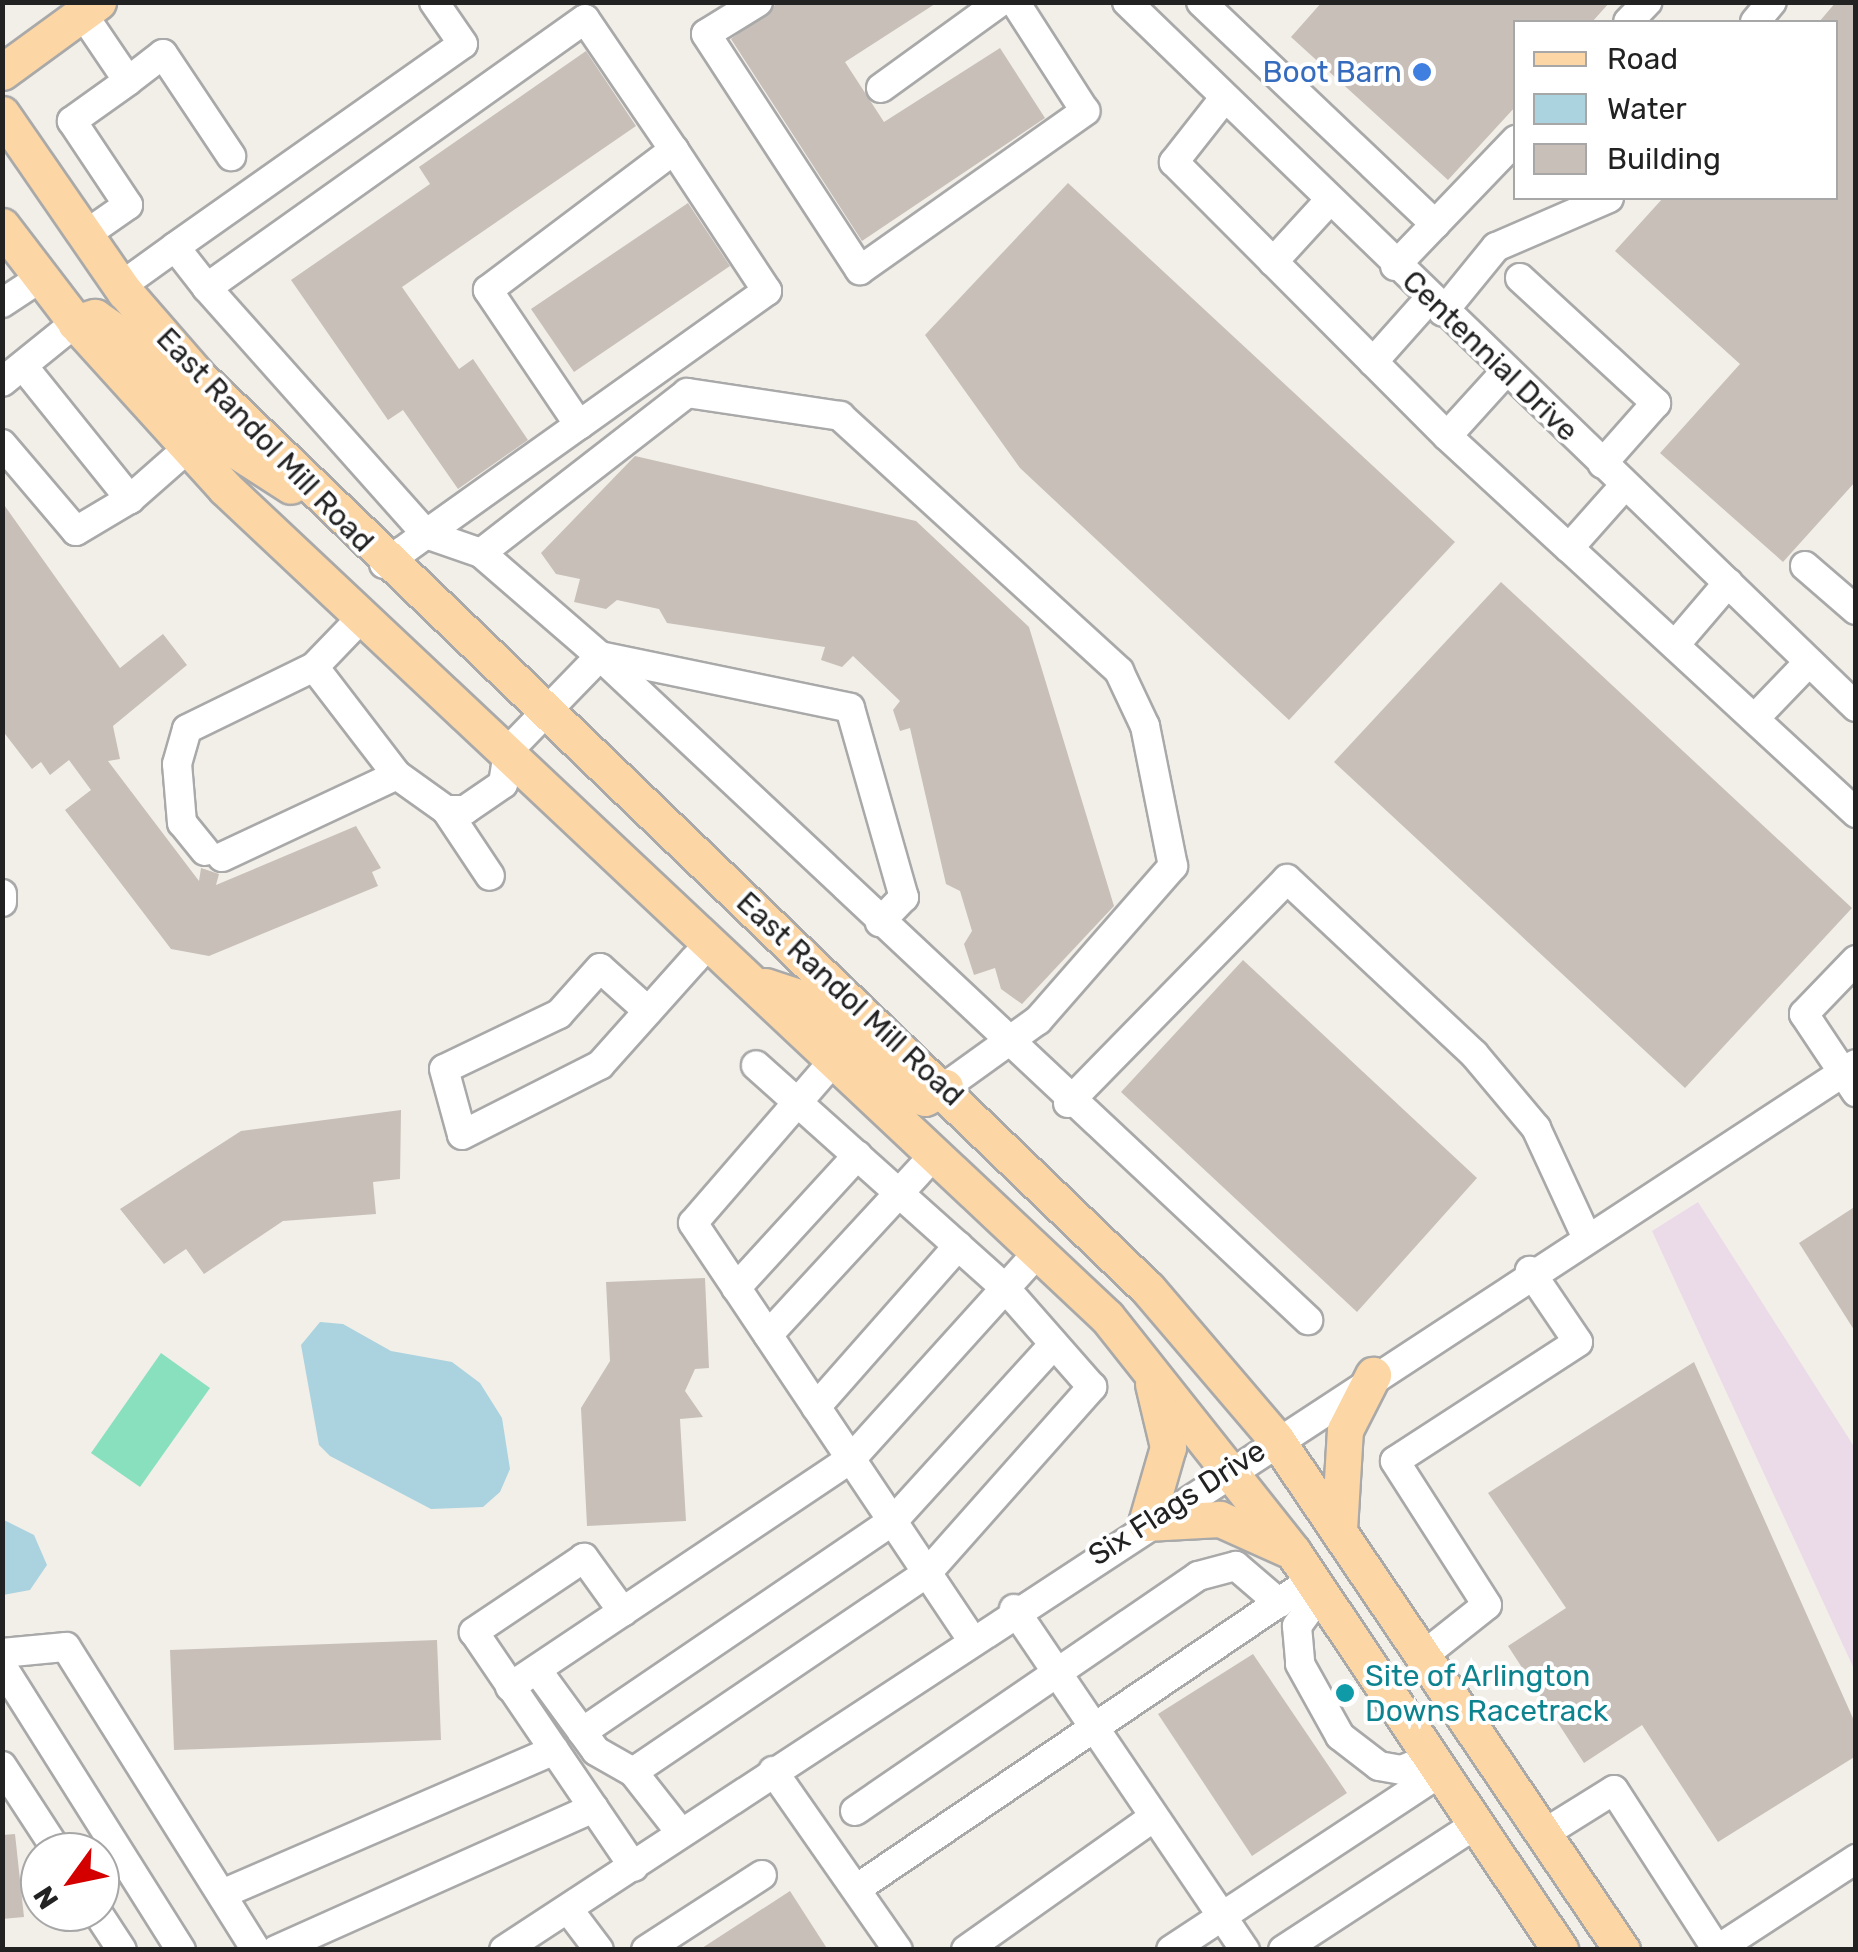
<!DOCTYPE html>
<html>
<head>
<meta charset="utf-8">
<style>
  body { margin:0 }
  #map { position:relative; width:1858px; height:1952px; overflow:hidden; background:#f2efe9; font-family:Rubik,sans-serif }
  div>[style] { position:absolute }
  [style*='--x'] { left:calc(var(--x)*1px); top:calc(var(--y)*1px); width:calc(var(--w)*1px); rotate:calc(var(--a)*1deg) }
  .industrial>* { inset:0; background:#ebdbe8 }
  .pitch>* { inset:0; background:#88e0be }
  .water>* { inset:0; background:#aad3df }
  .building>* { inset:0; background:#c7bfb8 }
  .roads { filter:drop-shadow(2px 0 #a9a9a9) drop-shadow(-2px 0 #a9a9a9) drop-shadow(0 2px #a9a9a9) drop-shadow(0 -2px #a9a9a9) }
  .minor>* { height:28px; margin:-14px; padding:0 14px; transform-origin:14px; border-radius:14px; background:#fff }
  .major>* { height:35px; margin:-17.5px; padding:0 17.5px; transform-origin:17.5px; border-radius:17.5px; background:#fcd6a4 }
  .dots>* { width:28px; height:28px; translate:-50% -50%; box-sizing:border-box; border:5px solid #fff; border-radius:50% }
  span { translate:-50% -50%; white-space:nowrap; text-align:center; line-height:1.15; -webkit-text-stroke:8px #fff; paint-order:stroke }
  .shop-label { font-size:30px; color:#366cbe }
  .right { translate:-100% -50%; text-align:right }
  .street-label { font-size:30px; color:#222 }
  .culture-label { font-size:30px; color:#0d838f }
  .left { translate:0 -50%; text-align:left }
  .frame { position:absolute; inset:0; border:5px solid #222; pointer-events:none }
  .legend { position:absolute; left:1513px; top:20px; width:325px; height:180px; box-sizing:border-box; background:#fff; border:2px solid #a7a7a7; margin:0; padding:12px 18px; list-style:none; font-size:30px; color:#222 }
  .legend li { display:flex; align-items:center; gap:20px; height:50px }
  .legend b { width:50px; border:2px solid #a7a7a7 }
  .north { position:absolute; left:20px; top:1832px; width:100px; height:100px; box-sizing:border-box; background:#fff; border:2px solid #a7a7a7; border-radius:50%; rotate:237deg; font-size:28px; font-weight:700; line-height:40px; text-align:center; color:#222 }
  .north::after { content:''; display:block; margin:auto; width:35px; height:45px; background:#d40000; clip-path:polygon(50% 0,100% 100%,50% 72%,0 100%) }
</style>
</head>
<body>
<div id="map">
  <div class="industrial">
    <i style="clip-path:polygon(1698px 1202px,1855px 1448px,1855px 1671px,1652px 1231px)"></i>
  </div>
  <div class="pitch">
    <i style="clip-path:polygon(161px 1353px,210px 1388px,140px 1487px,91px 1453px)"></i>
  </div>
  <div class="water">
    <i style="clip-path:polygon(320px 1322px,343px 1324px,391px 1351px,452px 1362px,480px 1383px,502px 1418px,510px 1469px,500px 1492px,483px 1507px,431px 1509px,330px 1456px,319px 1445px,301px 1345px)"></i>
    <i style="clip-path:polygon(2px 1519px,34px 1535px,47px 1565px,30px 1590px,3px 1595px)"></i>
  </div>
  <div class="building">
    <i style="clip-path:polygon(779px 2px,938px 2px,845px 62px,884px 122px,1000px 48px,1045px 118px,862px 241px,731px 39px)"></i>
    <i style="clip-path:polygon(1322px 2px,1610px 2px,1592px 22px,1516px 22px,1516px 106px,1448px 180px,1291px 37px)"></i>
    <i style="clip-path:polygon(1836px 2px,1856px 2px,1856px 481px,1783px 562px,1660px 453px,1740px 364px,1615px 251px,1663px 198px,1836px 198px,1836px 22px,1819px 22px)"></i>
    <i style="clip-path:polygon(586px 51px,636px 126px,402px 287px,459px 369px,473px 359px,528px 440px,458px 489px,403px 410px,388px 420px,291px 280px,430px 184px,419px 167px)"></i>
    <i style="clip-path:polygon(1068px 183px,1455px 542px,1289px 720px,1020px 468px,925px 335px)"></i>
    <i style="clip-path:polygon(688px 203px,730px 266px,574px 372px,531px 309px)"></i>
    <i style="clip-path:polygon(635px 456px,916px 521px,1029px 627px,1114px 906px,1022px 1004px,1001px 989px,995px 968px,974px 975px,964px 944px,972px 931px,960px 891px,946px 884px,910px 728px,900px 731px,893px 710px,900px 701px,853px 656px,842px 667px,821px 660px,825px 647px,667px 623px,659px 609px,617px 600px,606px 609px,574px 602px,580px 579px,556px 574px,541px 553px)"></i>
    <i style="clip-path:polygon(2px 502px,120px 668px,163px 634px,187px 665px,113px 726px,120px 759px,108px 761px,199px 881px,201px 868px,219px 874px,216px 885px,356px 826px,381px 868px,372px 872px,378px 886px,209px 956px,171px 949px,65px 810px,91px 790px,69px 760px,50px 775px,41px 762px,32px 769px,2px 730px)"></i>
    <i style="clip-path:polygon(1501px 582px,1852px 908px,1685px 1088px,1334px 762px)"></i>
    <i style="clip-path:polygon(1243px 960px,1477px 1178px,1357px 1312px,1121px 1092px)"></i>
    <i style="clip-path:polygon(401px 1110px,400px 1179px,373px 1182px,376px 1214px,283px 1221px,204px 1274px,186px 1249px,164px 1264px,120px 1209px,241px 1131px)"></i>
    <i style="clip-path:polygon(1856px 1206px,1856px 1333px,1799px 1243px)"></i>
    <i style="clip-path:polygon(705px 1278px,709px 1368px,695px 1369px,685px 1391px,703px 1417px,680px 1419px,686px 1521px,587px 1526px,581px 1408px,610px 1361px,606px 1282px)"></i>
    <i style="clip-path:polygon(1694px 1362px,1856px 1725px,1856px 1756px,1718px 1842px,1642px 1725px,1584px 1763px,1508px 1646px,1566px 1608px,1488px 1493px)"></i>
    <i style="clip-path:polygon(437px 1640px,441px 1740px,174px 1750px,170px 1650px)"></i>
    <i style="clip-path:polygon(1253px 1654px,1347px 1793px,1252px 1856px,1158px 1714px)"></i>
    <i style="clip-path:polygon(15px 1834px,24px 1917px,2px 1919px,2px 1835px)"></i>
    <i style="clip-path:polygon(790px 1891px,828px 1950px,699px 1950px)"></i>
  </div>
  <div class="roads">
    <div class="minor">
      <i style="--x:758;--y:2;--w:61;--a:148.4"></i>
      <i style="--x:706;--y:34;--w:282;--a:56.9"></i>
      <i style="--x:860;--y:270;--w:276;--a:-35.2"></i>
      <i style="--x:1085;--y:111;--w:130;--a:-122.7"></i>
      <i style="--x:1127;--y:2;--w:1014;--a:44.04"></i>
      <i style="--x:1201;--y:2;--w:323;--a:43.5"></i>
      <i style="--x:82;--y:13;--w:82;--a:55.9"></i>
      <i style="--x:128;--y:81;--w:69;--a:144.5"></i>
      <i style="--x:72;--y:121;--w:101;--a:56.3"></i>
      <i style="--x:128;--y:205;--w:52;--a:145.1"></i>
      <i style="--x:1628;--y:22;--w:28;--a:-46"></i>
      <i style="--x:1755;--y:22;--w:26;--a:-50"></i>
      <i style="--x:128;--y:81;--w:44;--a:-37.6"></i>
      <i style="--x:163;--y:54;--w:123;--a:56.3"></i>
      <i style="--x:881;--y:88;--w:147;--a:-35.9"></i>
      <i style="--x:1222;--y:101;--w:78;--a:128.2"></i>
      <i style="--x:1174;--y:162;--w:387;--a:45.1"></i>
      <i style="--x:1447;--y:436;--w:88;--a:-47.8"></i>
      <i style="--x:175;--y:247;--w:352;--a:-35.2"></i>
      <i style="--x:463;--y:44;--w:51;--a:-124.6"></i>
      <i style="--x:1273;--y:262;--w:81;--a:-47.5"></i>
      <i style="--x:1395;--y:266;--w:175;--a:-46.2"></i>
      <i style="--x:1520;--y:278;--w:185;--a:42.6"></i>
      <i style="--x:1656;--y:403;--w:81;--a:131.5"></i>
      <i style="--x:121;--y:286;--w:67;--a:-35.8"></i>
      <i style="--x:175;--y:247;--w:52;--a:52"></i>
      <i style="--x:2;--y:303;--w:45;--a:-33.3"></i>
      <i style="--x:1443;--y:312;--w:84;--a:-50.8"></i>
      <i style="--x:1496;--y:247;--w:123;--a:-23.4"></i>
      <i style="--x:1373;--y:362;--w:86;--a:-48.3"></i>
      <i style="--x:23;--y:366;--w:171;--a:51.2"></i>
      <i style="--x:130;--y:499;--w:76;--a:-41.3"></i>
      <i style="--x:2;--y:382;--w:94;--a:-38.9"></i>
      <i style="--x:579;--y:425;--w:231;--a:-35.5"></i>
      <i style="--x:767;--y:291;--w:169;--a:-123.4"></i>
      <i style="--x:1447;--y:436;--w:166;--a:42.6"></i>
      <i style="--x:1569;--y:548;--w:84;--a:-48.4"></i>
      <i style="--x:2;--y:444;--w:114;--a:49.6"></i>
      <i style="--x:76;--y:531;--w:63;--a:-30.7"></i>
      <i style="--x:1569;--y:548;--w:391;--a:42.7"></i>
      <i style="--x:481;--y:553;--w:157;--a:40.9"></i>
      <i style="--x:600;--y:656;--w:255;--a:11.7"></i>
      <i style="--x:850;--y:708;--w:197;--a:74.1"></i>
      <i style="--x:904;--y:897;--w:35;--a:134"></i>
      <i style="--x:384;--y:564;--w:24;--a:-35"></i>
      <i style="--x:404;--y:550;--w:27;--a:-36"></i>
      <i style="--x:426;--y:534;--w:188;--a:-35.5"></i>
      <i style="--x:579;--y:425;--w:163;--a:-124"></i>
      <i style="--x:488;--y:290;--w:233;--a:-37"></i>
      <i style="--x:674;--y:150;--w:158;--a:-124.2"></i>
      <i style="--x:585;--y:19;--w:464;--a:144.6"></i>
      <i style="--x:207;--y:288;--w:329;--a:48.3"></i>
      <i style="--x:426;--y:534;--w:58;--a:19.1"></i>
      <i style="--x:481;--y:553;--w:261;--a:-37.8"></i>
      <i style="--x:687;--y:393;--w:155;--a:8.5"></i>
      <i style="--x:840;--y:416;--w:378;--a:42.4"></i>
      <i style="--x:1119;--y:671;--w:61;--a:64.7"></i>
      <i style="--x:1145;--y:726;--w:143;--a:78.7"></i>
      <i style="--x:1173;--y:866;--w:205;--a:131.2"></i>
      <i style="--x:1038;--y:1020;--w:115;--a:144.2"></i>
      <i style="--x:1805;--y:566;--w:67;--a:40.8"></i>
      <i style="--x:1675;--y:645;--w:82;--a:-49.5"></i>
      <i style="--x:1756;--y:717;--w:76;--a:-46.1"></i>
      <i style="--x:397;--y:775;--w:60;--a:35.5"></i>
      <i style="--x:446;--y:810;--w:19;--a:0"></i>
      <i style="--x:465;--y:810;--w:46;--a:-34.4"></i>
      <i style="--x:503;--y:784;--w:33;--a:-81"></i>
      <i style="--x:508;--y:751;--w:132;--a:-45.9"></i>
      <i style="--x:600;--y:656;--w:971;--a:43.16"></i>
      <i style="--x:446;--y:810;--w:79;--a:56.3"></i>
      <i style="--x:205;--y:851;--w:36;--a:-129"></i>
      <i style="--x:182;--y:823;--w:59;--a:-94.8"></i>
      <i style="--x:177;--y:764;--w:36;--a:-74"></i>
      <i style="--x:187;--y:729;--w:141;--a:-26"></i>
      <i style="--x:314;--y:667;--w:71;--a:-46.1"></i>
      <i style="--x:222;--y:857;--w:193;--a:-25.1"></i>
      <i style="--x:397;--y:775;--w:136;--a:-127.5"></i>
      <i style="--x:2;--y:894;--w:8;--a:90"></i>
      <i style="--x:1856;--y:960;--w:75;--a:133.9"></i>
      <i style="--x:1804;--y:1014;--w:94;--a:56.3"></i>
      <i style="--x:648;--y:1011;--w:64;--a:-138.1"></i>
      <i style="--x:600;--y:968;--w:62;--a:131.7"></i>
      <i style="--x:559;--y:1014;--w:127;--a:154.4"></i>
      <i style="--x:444;--y:1069;--w:68;--a:74.7"></i>
      <i style="--x:462;--y:1135;--w:155;--a:-26.9"></i>
      <i style="--x:600;--y:1065;--w:141;--a:-48.2"></i>
      <i style="--x:694;--y:960;--w:25;--a:-48"></i>
      <i style="--x:836;--y:1058;--w:218;--a:130.9"></i>
      <i style="--x:693;--y:1223;--w:500;--a:56.2"></i>
      <i style="--x:1068;--y:1103;--w:313;--a:-45.6"></i>
      <i style="--x:1287;--y:879;--w:256;--a:43.1"></i>
      <i style="--x:1474;--y:1054;--w:97;--a:50"></i>
      <i style="--x:1536;--y:1128;--w:117;--a:65.2"></i>
      <i style="--x:736;--y:1288;--w:180;--a:-47.5"></i>
      <i style="--x:768;--y:1335;--w:248;--a:-47.3"></i>
      <i style="--x:816;--y:1407;--w:215;--a:-48.6"></i>
      <i style="--x:1321;--y:1593;--w:41;--a:126"></i>
      <i style="--x:1297;--y:1626;--w:38;--a:85"></i>
      <i style="--x:1300;--y:1664;--w:82;--a:60.9"></i>
      <i style="--x:1340;--y:1736;--w:49;--a:37.6"></i>
      <i style="--x:1379;--y:1766;--w:23;--a:10"></i>
      <i style="--x:1402;--y:1770;--w:34;--a:-23"></i>
      <i style="--x:1014;--y:1609;--w:412;--a:55.9"></i>
      <i style="--x:623;--y:1612;--w:67;--a:-125.8"></i>
      <i style="--x:584;--y:1558;--w:133;--a:146.1"></i>
      <i style="--x:474;--y:1632;--w:284;--a:55.8"></i>
      <i style="--x:2;--y:1653;--w:64;--a:-5.4"></i>
      <i style="--x:66;--y:1647;--w:358;--a:57.9"></i>
      <i style="--x:1424;--y:1655;--w:80;--a:-38.4"></i>
      <i style="--x:1487;--y:1605;--w:171;--a:-122.6"></i>
      <i style="--x:1395;--y:1461;--w:218;--a:-33"></i>
      <i style="--x:1578;--y:1342;--w:86;--a:-124.1"></i>
      <i style="--x:2;--y:1666;--w:336;--a:57.8"></i>
      <i style="--x:537;--y:1670;--w:100;--a:53.9"></i>
      <i style="--x:596;--y:1751;--w:43;--a:29.6"></i>
      <i style="--x:510;--y:1687;--w:410;--a:-33.8"></i>
      <i style="--x:851;--y:1459;--w:280;--a:-47.9"></i>
      <i style="--x:582;--y:1732;--w:376;--a:-34.2"></i>
      <i style="--x:893;--y:1521;--w:239;--a:-47.7"></i>
      <i style="--x:2;--y:1766;--w:103;--a:56.9"></i>
      <i style="--x:773;--y:1771;--w:218;--a:55.1"></i>
      <i style="--x:855;--y:1811;--w:416;--a:-34.4"></i>
      <i style="--x:1198;--y:1576;--w:39;--a:-15"></i>
      <i style="--x:1236;--y:1566;--w:57;--a:40.7"></i>
      <i style="--x:681;--y:1833;--w:78;--a:-128.2"></i>
      <i style="--x:633;--y:1772;--w:355;--a:-34.1"></i>
      <i style="--x:927;--y:1573;--w:249;--a:-48.4"></i>
      <i style="--x:1092;--y:1387;--w:132;--a:-131.3"></i>
      <i style="--x:1005;--y:1288;--w:334;--a:-138.2"></i>
      <i style="--x:1545;--y:1833;--w:81;--a:-31.9"></i>
      <i style="--x:1614;--y:1790;--w:190;--a:57.2"></i>
      <i style="--x:856;--y:1889;--w:551;--a:-34.12"></i>
      <i style="--x:222;--y:1894;--w:362;--a:-23.4"></i>
      <i style="--x:568;--y:1909;--w:51;--a:52.9"></i>
      <i style="--x:97;--y:1912;--w:45;--a:56.7"></i>
      <i style="--x:1718;--y:1949;--w:165;--a:-33.1"></i>
      <i style="--x:276;--y:1950;--w:348;--a:-24.1"></i>
      <i style="--x:504;--y:1950;--w:1616;--a:-33.24"></i>
      <i style="--x:646;--y:1950;--w:138;--a:-32.9"></i>
      <i style="--x:966;--y:1950;--w:230;--a:-35.3"></i>
      <i style="--x:1171;--y:1950;--w:325;--a:-33.4"></i>
      <i style="--x:1283;--y:1950;--w:233;--a:-33.1"></i>
    </div>
    <div class="major">
      <i style="--x:2;--y:72;--w:119;--a:-36.1"></i>
      <i style="--x:2;--y:114;--w:216;--a:55.4"></i>
      <i style="--x:125;--y:292;--w:113;--a:49"></i>
      <i style="--x:199;--y:377;--w:1316;--a:43.86"></i>
      <i style="--x:1148;--y:1289;--w:197;--a:49.5"></i>
      <i style="--x:1276;--y:1439;--w:617;--a:55.9"></i>
      <i style="--x:2;--y:226;--w:128;--a:52.6"></i>
      <i style="--x:80;--y:328;--w:216;--a:47.8"></i>
      <i style="--x:225;--y:488;--w:1210;--a:43.23"></i>
      <i style="--x:1107;--y:1317;--w:300;--a:51.6"></i>
      <i style="--x:1293;--y:1552;--w:479;--a:56.1"></i>
      <i style="--x:75;--y:323;--w:21;--a:-17"></i>
      <i style="--x:95;--y:317;--w:28;--a:35"></i>
      <i style="--x:118;--y:333;--w:142;--a:47"></i>
      <i style="--x:215;--y:437;--w:90;--a:32.8"></i>
      <i style="--x:765;--y:986;--w:52;--a:18.1"></i>
      <i style="--x:814;--y:1002;--w:132;--a:44.1"></i>
      <i style="--x:909;--y:1094;--w:16;--a:14"></i>
      <i style="--x:925;--y:1098;--w:23;--a:-29"></i>
      <i style="--x:1153;--y:1384;--w:65;--a:76.6"></i>
      <i style="--x:1168;--y:1447;--w:79;--a:106.1"></i>
      <i style="--x:1146;--y:1523;--w:74;--a:-3.1"></i>
      <i style="--x:1220;--y:1519;--w:73;--a:24.1"></i>
      <i style="--x:1339;--y:1530;--w:100;--a:-86.6"></i>
      <i style="--x:1345;--y:1430;--w:62;--a:-63"></i>
    </div>
  </div>
  <div class="dots">
    <i style="left:1422px;top:72px;background:#3f7fe0"></i>
    <i style="left:1345px;top:1693px;background:#0f9aa8"></i>
  </div>
  <div class="shop-label">
    <span class="right" style="left:1402px;top:72px">Boot Barn</span>
  </div>
  <div class="street-label">
    <span style="left:1490px;top:356px;rotate:44deg">Centennial Drive</span>
    <span style="left:265px;top:440px;rotate:46deg">East Randol Mill Road</span>
    <span style="left:850px;top:999px;rotate:43deg">East Randol Mill Road</span>
    <span style="left:1177px;top:1503px;rotate:-33deg">Six Flags Drive</span>
  </div>
  <div class="culture-label">
    <span class="left" style="left:1365px;top:1693px">Site of Arlington<br>Downs Racetrack</span>
  </div>
  <div class="frame"></div>
  <ul class="legend">
  <li><b style="height:12px;background:#fcd6a4"></b>Road</li>
  <li><b style="height:28px;background:#aad3df"></b>Water</li>
  <li><b style="height:28px;background:#c7bfb8"></b>Building</li>
  </ul>
  <div class="north">N</div>
</div>
</body>
</html>
